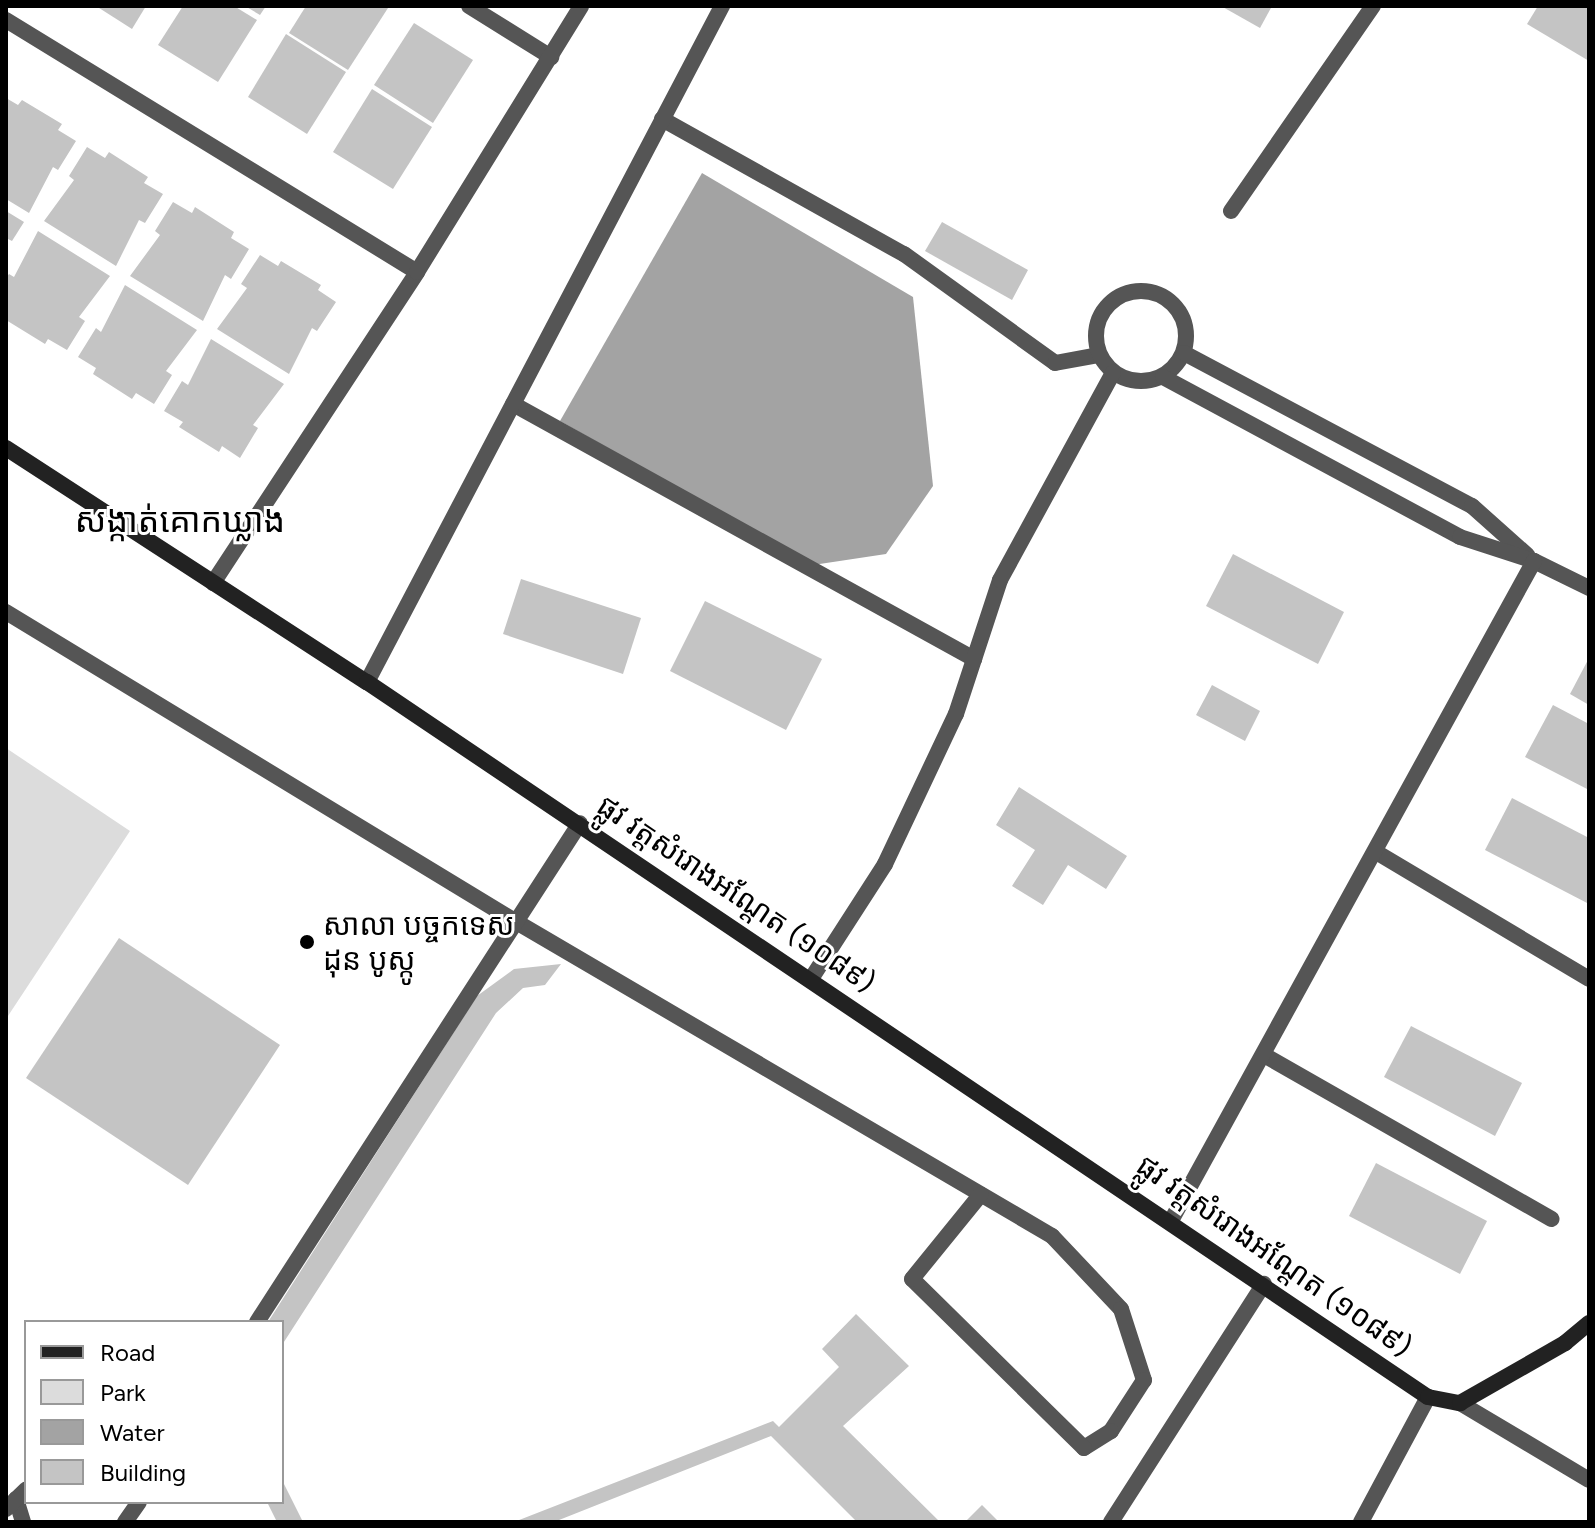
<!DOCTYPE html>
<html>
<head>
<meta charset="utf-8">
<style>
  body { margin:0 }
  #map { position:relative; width:1595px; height:1528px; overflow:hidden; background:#fff; font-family:Figtree,"Noto Sans Khmer",sans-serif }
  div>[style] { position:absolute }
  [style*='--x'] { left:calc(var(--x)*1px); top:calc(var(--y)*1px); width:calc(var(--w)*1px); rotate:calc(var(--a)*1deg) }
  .green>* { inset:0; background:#dcdcdc }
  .water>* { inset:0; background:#a3a3a3 }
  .building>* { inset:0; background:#c4c4c4 }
  .service>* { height:16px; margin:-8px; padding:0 8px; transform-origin:8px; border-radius:8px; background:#555 }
  .service>.ring { margin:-8px; padding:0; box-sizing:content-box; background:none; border:16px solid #555; border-radius:50% }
  .minor>* { height:16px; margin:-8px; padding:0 8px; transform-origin:8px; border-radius:8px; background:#555 }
  .secondary>* { height:16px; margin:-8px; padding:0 8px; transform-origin:8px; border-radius:8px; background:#222 }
  .dots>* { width:22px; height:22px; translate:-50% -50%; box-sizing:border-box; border:4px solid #fff; border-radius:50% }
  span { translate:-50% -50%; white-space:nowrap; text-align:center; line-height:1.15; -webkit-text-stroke:6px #fff; paint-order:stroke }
  .street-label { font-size:30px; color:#000 }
  .poi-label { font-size:30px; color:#000 }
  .left { translate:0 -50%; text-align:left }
  .quarter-label { font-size:34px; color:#000 }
  .frame { position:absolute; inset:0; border:8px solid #000; pointer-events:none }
  .legend { position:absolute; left:24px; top:1320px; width:260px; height:184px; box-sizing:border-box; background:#fff; border:2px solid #999; margin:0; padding:10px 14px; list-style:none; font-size:24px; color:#000 }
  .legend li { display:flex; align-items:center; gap:16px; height:40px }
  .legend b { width:40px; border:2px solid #999 }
</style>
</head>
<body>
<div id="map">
  <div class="green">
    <i style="clip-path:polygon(6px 748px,130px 831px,6px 1019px)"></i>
  </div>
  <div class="water">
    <i style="clip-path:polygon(702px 173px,913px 297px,933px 486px,886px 554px,813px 565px,560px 421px)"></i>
  </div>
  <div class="building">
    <i style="clip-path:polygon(96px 6px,146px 6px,132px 29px)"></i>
    <i style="clip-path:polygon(183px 6px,234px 6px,257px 20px,218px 82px,158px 45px)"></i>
    <i style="clip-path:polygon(245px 6px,266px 6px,260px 15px)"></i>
    <i style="clip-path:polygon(306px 6px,385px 6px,388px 8px,348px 70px,289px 33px)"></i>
    <i style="clip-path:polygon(1221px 6px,1272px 6px,1260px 28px)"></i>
    <i style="clip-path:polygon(1538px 6px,1589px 6px,1589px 61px,1527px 24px)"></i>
    <i style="clip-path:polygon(414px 23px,473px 60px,433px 123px,374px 85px)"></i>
    <i style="clip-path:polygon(286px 34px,346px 72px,307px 134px,248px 97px)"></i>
    <i style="clip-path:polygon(372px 89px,432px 127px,393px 189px,333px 152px)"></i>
    <i style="clip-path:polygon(6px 98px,18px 105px,22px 100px,62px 124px,58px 130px,76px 141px,58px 170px,53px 167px,29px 213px,6px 199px)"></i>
    <i style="clip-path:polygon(87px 147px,105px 158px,109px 152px,148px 177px,144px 183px,163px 194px,145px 223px,139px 220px,116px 266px,44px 221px,74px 180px,69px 176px)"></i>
    <i style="clip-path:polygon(173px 202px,192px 213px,195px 207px,234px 232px,231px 238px,249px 249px,231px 279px,225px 275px,203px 321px,130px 276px,160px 235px,155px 231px)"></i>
    <i style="clip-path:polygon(6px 211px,24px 222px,12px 241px,6px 238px)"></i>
    <i style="clip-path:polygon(942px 222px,1028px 270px,1012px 300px,925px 251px)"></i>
    <i style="clip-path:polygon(38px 231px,110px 276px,79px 317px,85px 321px,67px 350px,48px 339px,45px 344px,6px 320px,6px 278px,9px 274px,14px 277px)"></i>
    <i style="clip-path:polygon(260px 255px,278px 266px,281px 261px,321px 285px,318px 290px,336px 302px,317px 331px,312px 328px,289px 374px,217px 329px,247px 288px,241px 284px)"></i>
    <i style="clip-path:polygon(125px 285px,197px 330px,166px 371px,172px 375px,154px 404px,136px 393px,132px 399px,93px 374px,96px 368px,78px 357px,96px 328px,101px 332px)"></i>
    <i style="clip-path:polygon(211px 339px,284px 384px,253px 425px,258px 428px,240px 458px,222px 446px,219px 452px,179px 427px,183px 422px,164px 411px,182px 381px,188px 385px)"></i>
    <i style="clip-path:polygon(1233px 554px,1344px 612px,1318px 664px,1206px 606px)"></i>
    <i style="clip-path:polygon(521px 579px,641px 618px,623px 674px,503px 634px)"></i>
    <i style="clip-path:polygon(705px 601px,822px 659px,786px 730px,670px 671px)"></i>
    <i style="clip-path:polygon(1589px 658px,1589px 705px,1570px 694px)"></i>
    <i style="clip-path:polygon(1212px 685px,1260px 711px,1245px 741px,1196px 715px)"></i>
    <i style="clip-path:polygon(1553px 705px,1589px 724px,1589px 790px,1525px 757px)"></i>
    <i style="clip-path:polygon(1019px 787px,1127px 856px,1106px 889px,1068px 865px,1043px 905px,1012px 886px,1035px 850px,996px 825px)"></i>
    <i style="clip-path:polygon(1512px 798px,1589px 838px,1589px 904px,1485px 850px)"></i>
    <i style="clip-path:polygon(119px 938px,280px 1045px,188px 1185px,26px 1078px)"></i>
    <i style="clip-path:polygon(561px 964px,545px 985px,523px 988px,496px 1013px,282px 1345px,282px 1322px,268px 1322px,477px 996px,514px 969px)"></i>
    <i style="clip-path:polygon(1411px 1026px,1522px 1083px,1495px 1136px,1384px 1077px)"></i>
    <i style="clip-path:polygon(1376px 1163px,1487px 1221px,1460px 1274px,1349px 1216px)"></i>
    <i style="clip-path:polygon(856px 1314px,909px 1366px,843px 1426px,940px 1522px,857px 1522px,771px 1436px,554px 1522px,514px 1522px,773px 1421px,779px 1427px,839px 1367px,822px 1349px)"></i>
    <i style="clip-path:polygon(282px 1480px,303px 1522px,277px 1522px,267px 1502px,282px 1502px)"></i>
    <i style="clip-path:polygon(982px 1505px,999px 1522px,965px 1522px)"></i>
  </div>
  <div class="service">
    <i style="--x:662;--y:119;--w:277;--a:29.2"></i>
    <i style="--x:904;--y:254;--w:186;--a:35.8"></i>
    <i style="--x:1055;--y:363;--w:45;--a:-10.3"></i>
    <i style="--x:1231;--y:211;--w:249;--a:-55.3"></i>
    <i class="ring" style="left:1096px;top:291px;width:74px;height:74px"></i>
    <i style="--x:1184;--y:353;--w:326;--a:28"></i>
    <i style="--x:1472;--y:506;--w:74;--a:41.7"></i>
    <i style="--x:1163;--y:377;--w:337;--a:28.3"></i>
    <i style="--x:1460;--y:537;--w:78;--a:18"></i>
    <i style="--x:1534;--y:561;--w:61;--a:26.1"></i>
    <i style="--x:513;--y:404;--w:527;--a:28.95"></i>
    <i style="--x:6;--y:612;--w:593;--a:31.28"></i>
    <i style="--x:513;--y:920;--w:625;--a:30.38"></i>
    <i style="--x:1052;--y:1236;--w:100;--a:46.6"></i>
    <i style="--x:1121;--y:1309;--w:75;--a:72.1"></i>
    <i style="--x:1144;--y:1380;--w:61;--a:122.9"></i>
    <i style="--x:1111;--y:1431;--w:32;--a:148"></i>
    <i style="--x:1084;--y:1448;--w:241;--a:-135.5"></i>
    <i style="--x:912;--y:1279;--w:109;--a:-50.9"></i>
    <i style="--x:1376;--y:852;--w:248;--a:30.8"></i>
    <i style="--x:811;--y:979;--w:137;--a:-57.2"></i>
    <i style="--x:885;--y:864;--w:166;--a:-64.7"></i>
    <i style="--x:956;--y:714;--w:141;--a:-71.8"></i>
    <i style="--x:1000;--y:580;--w:236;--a:-61.4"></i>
    <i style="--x:1264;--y:1055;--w:331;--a:29.7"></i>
    <i style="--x:1172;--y:1219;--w:751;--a:-61.18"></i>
    <i style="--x:257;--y:1322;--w:594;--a:-57.09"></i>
    <i style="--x:16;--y:1499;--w:24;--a:73"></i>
    <i style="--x:6;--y:1509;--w:28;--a:-44"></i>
    <i style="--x:125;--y:1522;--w:24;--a:-55"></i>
  </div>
  <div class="minor">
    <i style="--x:469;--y:6;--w:97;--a:31.9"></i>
    <i style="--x:6;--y:20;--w:482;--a:31.5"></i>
    <i style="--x:213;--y:583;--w:372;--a:-56.7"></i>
    <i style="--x:417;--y:272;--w:312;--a:-58.3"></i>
    <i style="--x:367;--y:682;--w:764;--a:-62.29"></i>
    <i style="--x:1460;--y:1403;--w:150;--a:30.8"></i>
    <i style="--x:1111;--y:1522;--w:283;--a:-57.3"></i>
    <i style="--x:1361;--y:1522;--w:142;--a:-61.8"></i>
  </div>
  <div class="secondary">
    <i style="--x:6;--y:448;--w:430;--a:33"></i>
    <i style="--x:367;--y:682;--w:1279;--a:33.98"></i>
    <i style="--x:1428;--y:1397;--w:33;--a:11"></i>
    <i style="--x:1460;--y:1403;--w:121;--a:-29.7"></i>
    <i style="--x:1565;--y:1343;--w:31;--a:-40"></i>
  </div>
  <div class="dots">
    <i style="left:307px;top:942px;background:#000"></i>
  </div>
  <div class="street-label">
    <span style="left:736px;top:894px;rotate:34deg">ផ្លូវ វត្តសំរោងអណ្ដែត (១០៨៩)</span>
    <span style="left:1274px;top:1256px;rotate:35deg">ផ្លូវ វត្តសំរោងអណ្ដែត (១០៨៩)</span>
  </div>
  <div class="poi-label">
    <span class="left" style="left:323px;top:942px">សាលា បច្ចកទេស<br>ដុន បូស្កូ</span>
  </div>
  <div class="quarter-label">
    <span style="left:180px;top:521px">សង្កាត់គោកឃ្លាង</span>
  </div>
  <div class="frame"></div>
  <ul class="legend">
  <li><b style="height:10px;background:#222"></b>Road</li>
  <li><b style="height:22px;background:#dcdcdc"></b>Park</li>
  <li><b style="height:22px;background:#a3a3a3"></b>Water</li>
  <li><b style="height:22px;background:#c4c4c4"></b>Building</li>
  </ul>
</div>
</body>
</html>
